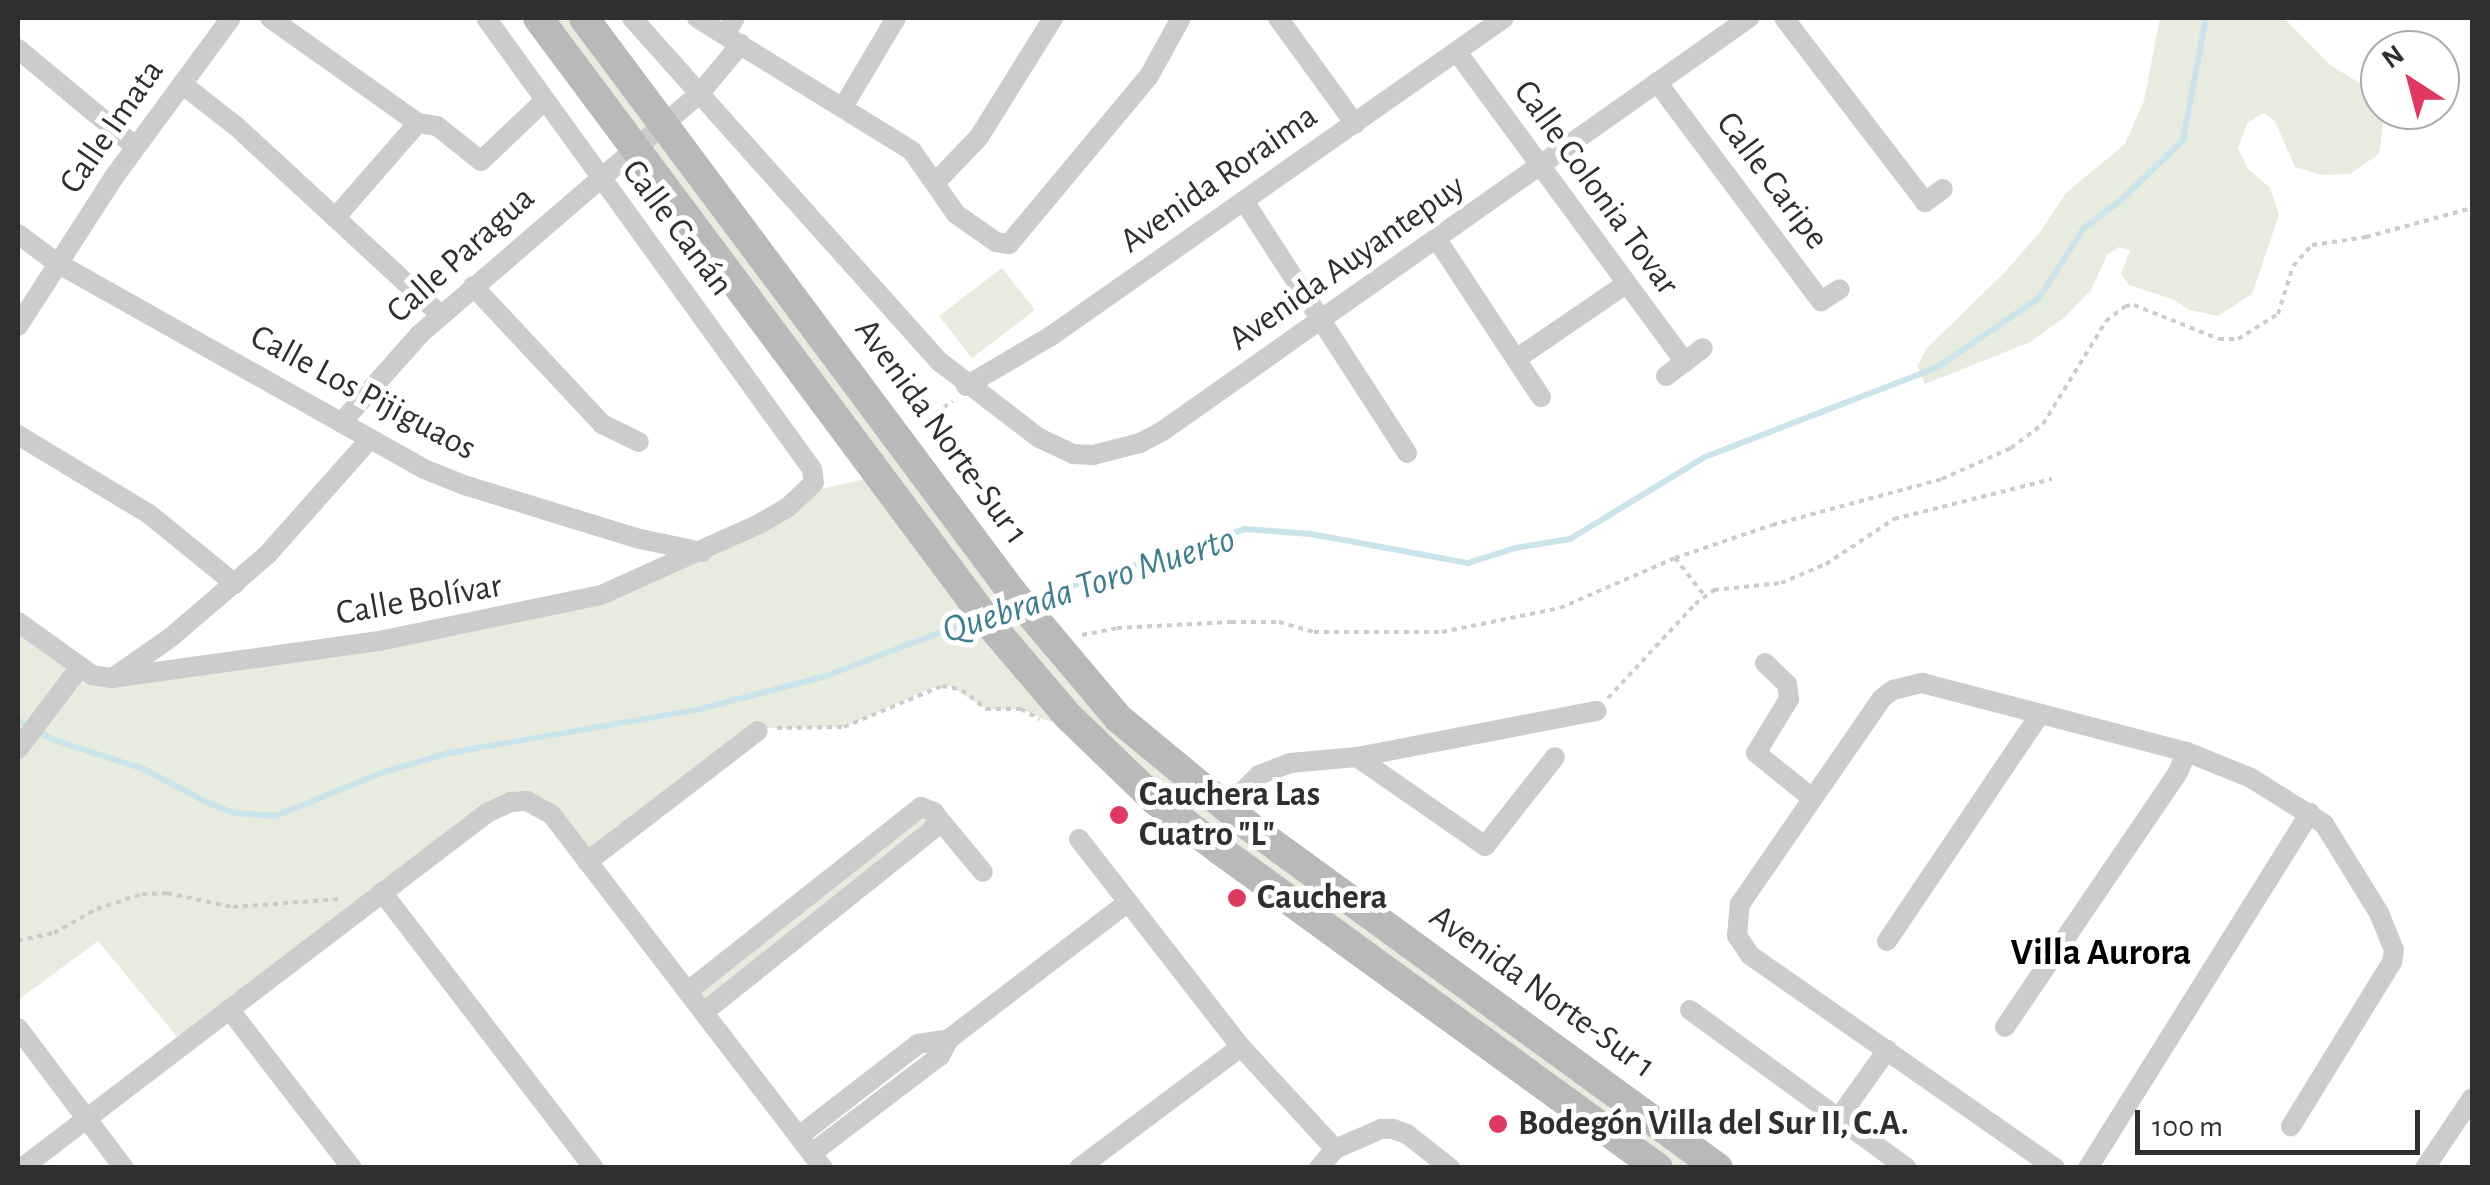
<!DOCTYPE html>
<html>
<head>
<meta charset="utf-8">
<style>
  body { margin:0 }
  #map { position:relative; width:2490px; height:1185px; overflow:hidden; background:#fff; font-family:"Alegreya Sans",sans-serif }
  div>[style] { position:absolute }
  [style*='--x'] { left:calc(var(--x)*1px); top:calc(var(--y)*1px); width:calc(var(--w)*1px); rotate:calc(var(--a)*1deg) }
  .green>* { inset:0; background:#e8ecde }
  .stream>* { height:6px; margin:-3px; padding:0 3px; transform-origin:3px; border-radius:3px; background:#cbe4eb }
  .path>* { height:4px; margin-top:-2px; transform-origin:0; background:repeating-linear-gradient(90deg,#ccc 0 5px,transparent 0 10px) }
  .street>* { height:20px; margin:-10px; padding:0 10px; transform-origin:10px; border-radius:10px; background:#ccc }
  .secondary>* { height:30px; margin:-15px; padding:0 15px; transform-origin:15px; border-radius:15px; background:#b9b9b9 }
  .dots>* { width:28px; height:28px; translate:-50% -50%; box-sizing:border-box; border:5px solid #fff; border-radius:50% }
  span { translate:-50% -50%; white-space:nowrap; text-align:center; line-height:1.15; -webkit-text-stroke:10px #fff; paint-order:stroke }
  .street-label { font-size:35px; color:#2f2f2f }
  .poi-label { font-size:35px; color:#2f2f2f; font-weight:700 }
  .left { translate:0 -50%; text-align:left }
  .water-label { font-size:38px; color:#407e8f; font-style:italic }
  .neighbourhood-label { font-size:38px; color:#000; font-weight:700 }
  .frame { position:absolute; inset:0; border:20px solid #2f2f2f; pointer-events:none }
  .north { position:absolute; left:2360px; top:30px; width:100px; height:100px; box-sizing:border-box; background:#fff; border:2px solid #acacac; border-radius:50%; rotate:324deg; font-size:28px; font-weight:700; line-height:40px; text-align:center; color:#2f2f2f }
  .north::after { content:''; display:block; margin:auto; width:35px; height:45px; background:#df3962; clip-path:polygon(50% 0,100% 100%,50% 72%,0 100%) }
  .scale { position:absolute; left:2135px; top:1110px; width:285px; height:45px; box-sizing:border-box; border:5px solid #2f2f2f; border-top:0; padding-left:12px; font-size:30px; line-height:35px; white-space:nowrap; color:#2f2f2f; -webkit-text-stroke:8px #fff; paint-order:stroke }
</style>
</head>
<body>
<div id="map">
  <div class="green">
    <i style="clip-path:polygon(538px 18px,584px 18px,1092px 691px,1718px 1167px,1658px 1167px,1060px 721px,1050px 722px,1021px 709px,986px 709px,950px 686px,932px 688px,844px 727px,765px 728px,587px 862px,552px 815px,511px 802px,183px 1044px,98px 941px,18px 1000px,18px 622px,92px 675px,574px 603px,807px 492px,879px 476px)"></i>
    <i style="clip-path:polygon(2160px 18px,2284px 18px,2330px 65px,2371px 90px,2380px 110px,2385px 111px,2379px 154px,2350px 174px,2322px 175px,2295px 167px,2275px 121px,2264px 113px,2247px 123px,2238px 148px,2248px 169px,2270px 188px,2279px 215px,2252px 294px,2218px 316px,2190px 310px,2172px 299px,2129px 285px,2121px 274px,2130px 250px,2119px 247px,2107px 255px,2091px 290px,2064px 318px,2030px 342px,1925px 384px,1917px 366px,1927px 348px,2004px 273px,2040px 232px,2066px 193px,2125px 144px,2144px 101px)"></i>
    <i style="clip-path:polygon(1002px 268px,1035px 310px,972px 358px,939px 316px)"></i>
    <i style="clip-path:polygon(921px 807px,938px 818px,704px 1012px,688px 991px)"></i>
  </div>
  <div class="stream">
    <i style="--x:1030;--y:600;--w:226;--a:-18.3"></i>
    <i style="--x:1245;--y:529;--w:66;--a:4.3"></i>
    <i style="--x:1311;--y:534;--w:160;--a:10.5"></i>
    <i style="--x:1468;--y:563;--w:49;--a:-17.7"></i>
    <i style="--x:1515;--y:548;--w:56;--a:-9.3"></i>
    <i style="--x:1570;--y:539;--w:158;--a:-31.3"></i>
    <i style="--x:1705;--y:457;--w:248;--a:-21.1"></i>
    <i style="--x:1936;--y:368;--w:125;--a:-34.2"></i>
    <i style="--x:2039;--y:298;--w:83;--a:-57.3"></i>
    <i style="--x:2084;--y:228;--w:45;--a:-36.9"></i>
    <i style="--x:2120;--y:201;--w:88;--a:-44.1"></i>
    <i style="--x:2183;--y:140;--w:124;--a:-79.3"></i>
    <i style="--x:18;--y:720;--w:41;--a:29.1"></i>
    <i style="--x:54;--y:740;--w:95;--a:17.9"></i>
    <i style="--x:144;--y:769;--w:72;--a:28"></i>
    <i style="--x:208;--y:803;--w:28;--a:21"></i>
    <i style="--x:234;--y:813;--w:42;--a:4.1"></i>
    <i style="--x:276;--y:816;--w:117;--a:-22.2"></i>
    <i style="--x:384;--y:772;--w:68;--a:-16.3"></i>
    <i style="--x:449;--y:753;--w:251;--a:-9.9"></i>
    <i style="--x:696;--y:710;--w:131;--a:-14.6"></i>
    <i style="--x:823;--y:677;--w:164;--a:-20.8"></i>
  </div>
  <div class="path">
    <i style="--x:920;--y:426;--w:41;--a:-38"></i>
    <i style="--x:1675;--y:558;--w:48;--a:51.7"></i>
    <i style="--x:1082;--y:635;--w:36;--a:-11"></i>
    <i style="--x:1117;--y:628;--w:114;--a:-3"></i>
    <i style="--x:1231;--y:622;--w:48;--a:0"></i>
    <i style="--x:1279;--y:622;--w:36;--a:16"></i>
    <i style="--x:1314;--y:632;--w:128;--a:0"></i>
    <i style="--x:1442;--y:632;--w:120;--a:-11.5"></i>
    <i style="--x:1560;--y:608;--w:125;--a:-23.5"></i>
    <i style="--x:1675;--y:558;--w:102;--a:-18.8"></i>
    <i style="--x:1772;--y:525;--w:176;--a:-15.1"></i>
    <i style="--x:1942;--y:479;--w:76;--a:-24.2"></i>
    <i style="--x:2011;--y:448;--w:40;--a:-37"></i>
    <i style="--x:2043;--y:424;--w:121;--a:-58.5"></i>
    <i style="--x:2106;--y:321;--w:24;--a:-38"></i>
    <i style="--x:2125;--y:306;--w:9;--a:-6"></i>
    <i style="--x:2134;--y:305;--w:92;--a:21.8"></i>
    <i style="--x:2219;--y:339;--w:19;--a:0"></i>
    <i style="--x:2238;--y:339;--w:47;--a:-32"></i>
    <i style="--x:2278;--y:314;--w:50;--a:-72.6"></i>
    <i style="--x:2293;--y:266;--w:28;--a:-48"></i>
    <i style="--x:2312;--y:245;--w:55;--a:-8.4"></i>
    <i style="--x:2366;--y:237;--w:110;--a:-15.3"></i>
    <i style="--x:1608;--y:698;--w:128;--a:-47.2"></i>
    <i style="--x:1695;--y:604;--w:24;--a:-36"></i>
    <i style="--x:1714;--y:590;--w:67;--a:-6"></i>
    <i style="--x:1781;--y:583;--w:49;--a:-22.9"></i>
    <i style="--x:1826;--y:564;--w:82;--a:-33.5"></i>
    <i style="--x:1894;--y:519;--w:163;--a:-14.2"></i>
    <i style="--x:777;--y:728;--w:67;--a:-0.9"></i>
    <i style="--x:844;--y:727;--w:106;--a:-22.7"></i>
    <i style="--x:942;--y:686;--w:20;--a:11"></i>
    <i style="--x:962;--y:690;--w:31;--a:38"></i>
    <i style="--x:986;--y:709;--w:35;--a:0"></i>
    <i style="--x:1021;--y:709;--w:21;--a:29"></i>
    <i style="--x:18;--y:941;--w:37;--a:-13"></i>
    <i style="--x:54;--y:933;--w:49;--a:-29.2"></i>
    <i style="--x:97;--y:909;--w:47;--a:-18.4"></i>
    <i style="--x:142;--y:894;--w:25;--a:-2"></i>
    <i style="--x:167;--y:893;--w:67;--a:12"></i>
    <i style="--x:233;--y:907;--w:108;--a:-4.2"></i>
  </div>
  <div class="street">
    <i style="--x:270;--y:18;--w:181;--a:35.4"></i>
    <i style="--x:418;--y:123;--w:19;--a:9"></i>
    <i style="--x:437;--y:126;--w:56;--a:38.5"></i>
    <i style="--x:481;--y:161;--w:87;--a:-43.6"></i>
    <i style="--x:632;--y:18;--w:462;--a:48.2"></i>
    <i style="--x:940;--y:362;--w:125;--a:37.5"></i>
    <i style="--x:1039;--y:438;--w:38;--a:25"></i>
    <i style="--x:1073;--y:454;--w:20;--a:3"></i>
    <i style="--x:1093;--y:455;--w:49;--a:-14.3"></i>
    <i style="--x:1140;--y:443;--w:27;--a:-28"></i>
    <i style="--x:1164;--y:430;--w:716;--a:-35.16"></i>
    <i style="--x:697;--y:18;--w:253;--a:31.7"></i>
    <i style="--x:912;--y:151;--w:77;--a:55.1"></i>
    <i style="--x:956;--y:214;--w:49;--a:35"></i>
    <i style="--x:996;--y:242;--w:13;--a:9"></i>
    <i style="--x:1009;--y:244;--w:219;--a:-50.2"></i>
    <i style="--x:1149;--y:76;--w:66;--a:-61.1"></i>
    <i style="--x:1278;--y:18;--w:131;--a:54"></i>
    <i style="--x:1784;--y:18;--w:232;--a:52.5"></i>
    <i style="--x:1925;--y:202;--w:22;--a:-36"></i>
    <i style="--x:725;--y:35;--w:20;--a:-60"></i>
    <i style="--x:18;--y:49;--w:153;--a:39.7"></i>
    <i style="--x:1457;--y:52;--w:385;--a:53.7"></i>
    <i style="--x:1657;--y:82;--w:274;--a:53.2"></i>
    <i style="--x:1821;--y:301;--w:22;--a:-32"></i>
    <i style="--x:182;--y:84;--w:70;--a:38"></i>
    <i style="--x:237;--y:127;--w:277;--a:42.7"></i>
    <i style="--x:843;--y:107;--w:104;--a:-59.2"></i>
    <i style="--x:935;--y:183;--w:64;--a:-46.3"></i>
    <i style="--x:979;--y:137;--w:140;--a:-58.1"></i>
    <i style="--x:1244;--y:201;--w:300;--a:57.1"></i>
    <i style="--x:335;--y:218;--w:126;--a:-48.9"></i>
    <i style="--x:18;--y:234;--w:49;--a:36.6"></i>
    <i style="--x:57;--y:263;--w:421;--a:29.3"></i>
    <i style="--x:424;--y:469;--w:43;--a:21.8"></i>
    <i style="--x:464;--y:485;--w:184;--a:17.1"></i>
    <i style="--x:640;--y:539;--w:64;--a:11.7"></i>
    <i style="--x:1438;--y:241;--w:187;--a:56.6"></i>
    <i style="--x:473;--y:286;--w:189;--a:46.9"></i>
    <i style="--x:602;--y:424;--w:41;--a:25.9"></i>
    <i style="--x:18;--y:326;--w:177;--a:-57.2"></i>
    <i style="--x:114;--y:177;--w:197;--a:-53.7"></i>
    <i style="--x:1516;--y:359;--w:133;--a:-34.3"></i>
    <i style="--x:1666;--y:376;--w:46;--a:-37.1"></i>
    <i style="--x:966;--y:386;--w:99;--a:-30.5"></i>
    <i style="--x:1051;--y:336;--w:553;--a:-35.07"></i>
    <i style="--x:341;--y:423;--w:119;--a:-48.4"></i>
    <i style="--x:420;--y:334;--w:369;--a:-40.7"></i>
    <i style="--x:700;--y:93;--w:64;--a:-50.1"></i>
    <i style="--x:18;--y:435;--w:153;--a:31.1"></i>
    <i style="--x:149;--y:514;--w:111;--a:39.1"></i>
    <i style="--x:18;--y:622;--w:91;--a:35.6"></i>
    <i style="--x:92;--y:675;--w:20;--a:9"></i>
    <i style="--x:112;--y:678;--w:270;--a:-7.9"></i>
    <i style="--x:379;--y:641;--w:227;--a:-11.7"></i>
    <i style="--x:601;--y:595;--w:173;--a:-24.2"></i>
    <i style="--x:759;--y:524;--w:34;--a:-30"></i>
    <i style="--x:788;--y:507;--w:35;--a:-43"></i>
    <i style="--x:814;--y:483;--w:14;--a:-98"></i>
    <i style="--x:812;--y:469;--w:556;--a:-125.86"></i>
    <i style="--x:1765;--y:663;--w:30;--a:44"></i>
    <i style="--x:1787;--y:684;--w:15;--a:82"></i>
    <i style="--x:1789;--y:699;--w:63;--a:121.4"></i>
    <i style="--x:1756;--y:753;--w:72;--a:38.8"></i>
    <i style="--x:117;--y:675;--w:65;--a:-34.9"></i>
    <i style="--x:170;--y:638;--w:128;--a:-40.6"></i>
    <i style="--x:267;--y:555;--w:155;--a:-48.4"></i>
    <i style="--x:18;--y:749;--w:103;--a:-52.9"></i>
    <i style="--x:1357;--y:757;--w:156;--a:34.8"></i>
    <i style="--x:1485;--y:846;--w:113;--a:-51.8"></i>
    <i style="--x:1226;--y:808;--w:47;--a:-45"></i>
    <i style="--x:1259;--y:775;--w:33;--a:-21"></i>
    <i style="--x:1290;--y:763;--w:67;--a:-5.1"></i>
    <i style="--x:1357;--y:757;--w:244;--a:-10.9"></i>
    <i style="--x:938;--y:818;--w:70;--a:50.2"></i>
    <i style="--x:1079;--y:839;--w:264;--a:52.1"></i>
    <i style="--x:1241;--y:1047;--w:139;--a:47.3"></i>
    <i style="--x:587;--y:862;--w:215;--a:-37.5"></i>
    <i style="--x:382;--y:892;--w:348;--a:52.5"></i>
    <i style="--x:1887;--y:941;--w:274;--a:-56"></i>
    <i style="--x:688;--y:991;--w:297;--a:-38.3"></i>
    <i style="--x:921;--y:807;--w:14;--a:21"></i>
    <i style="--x:934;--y:812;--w:7;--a:56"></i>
    <i style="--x:938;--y:818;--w:13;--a:117"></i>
    <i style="--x:932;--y:830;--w:292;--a:141.4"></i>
    <i style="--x:229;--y:1009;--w:201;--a:52.3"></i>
    <i style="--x:1690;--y:1010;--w:268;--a:36.1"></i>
    <i style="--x:2005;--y:1027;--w:308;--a:-55.8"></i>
    <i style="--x:2178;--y:772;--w:22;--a:-66"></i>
    <i style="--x:18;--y:1028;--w:176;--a:52.9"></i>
    <i style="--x:1838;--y:1119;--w:85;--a:-54.6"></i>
    <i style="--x:799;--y:1136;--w:150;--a:-37.7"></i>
    <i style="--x:918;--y:1044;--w:31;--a:-9"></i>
    <i style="--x:812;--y:1153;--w:161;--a:-37.2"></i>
    <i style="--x:940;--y:1056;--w:19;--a:-62"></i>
    <i style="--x:949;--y:1039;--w:224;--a:-37.4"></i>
    <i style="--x:22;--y:1168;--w:585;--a:-37.36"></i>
    <i style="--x:487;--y:813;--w:26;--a:-25"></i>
    <i style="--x:511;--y:802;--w:16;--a:-4"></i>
    <i style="--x:527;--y:801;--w:29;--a:29"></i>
    <i style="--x:552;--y:815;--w:445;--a:52.5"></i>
    <i style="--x:1079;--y:1168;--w:202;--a:-36.8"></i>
    <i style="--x:1319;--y:1168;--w:25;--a:-50"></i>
    <i style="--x:1335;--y:1149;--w:50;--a:-23.5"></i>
    <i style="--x:1381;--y:1129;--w:12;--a:0"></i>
    <i style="--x:1393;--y:1129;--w:15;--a:20"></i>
    <i style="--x:1407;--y:1134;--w:55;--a:38.3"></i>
    <i style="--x:2055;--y:1168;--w:372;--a:-145.1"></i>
    <i style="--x:1750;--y:955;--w:23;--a:-124"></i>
    <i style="--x:1737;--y:936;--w:32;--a:-85"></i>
    <i style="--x:1740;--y:904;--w:250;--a:-55.4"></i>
    <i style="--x:1882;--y:698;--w:14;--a:-36"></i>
    <i style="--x:1893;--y:690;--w:30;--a:-14"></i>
    <i style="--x:1922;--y:683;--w:274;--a:14.6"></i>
    <i style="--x:2187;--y:752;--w:69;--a:22.1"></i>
    <i style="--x:2251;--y:778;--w:86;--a:32.2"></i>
    <i style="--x:2324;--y:824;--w:105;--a:58.3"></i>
    <i style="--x:2379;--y:913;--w:40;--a:68"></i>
    <i style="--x:2394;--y:950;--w:12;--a:99"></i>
    <i style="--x:2392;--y:962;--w:193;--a:121.6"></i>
    <i style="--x:2088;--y:1168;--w:419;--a:-58"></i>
    <i style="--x:2425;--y:1168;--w:84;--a:-56.1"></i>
  </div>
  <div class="secondary">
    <i style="--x:538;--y:18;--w:755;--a:53.3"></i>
    <i style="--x:989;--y:623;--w:122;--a:49.7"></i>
    <i style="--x:1068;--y:716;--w:121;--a:44"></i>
    <i style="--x:1155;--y:800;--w:82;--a:37.6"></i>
    <i style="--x:1220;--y:850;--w:541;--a:35.98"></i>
    <i style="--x:584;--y:18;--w:716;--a:53.29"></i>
    <i style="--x:1012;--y:592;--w:165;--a:49.9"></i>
    <i style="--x:1118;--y:718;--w:171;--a:39.5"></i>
    <i style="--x:1250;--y:827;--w:579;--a:36.08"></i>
  </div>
  <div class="dots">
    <i style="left:1119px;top:815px;background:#df3962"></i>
    <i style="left:1237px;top:898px;background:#df3962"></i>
    <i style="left:1498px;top:1124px;background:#df3962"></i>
  </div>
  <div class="street-label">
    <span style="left:112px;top:127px;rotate:-55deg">Calle Imata</span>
    <span style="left:1219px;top:179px;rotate:-35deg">Avenida Roraima</span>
    <span style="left:1772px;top:181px;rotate:53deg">Calle Caripe</span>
    <span style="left:1596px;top:188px;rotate:54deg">Calle Colonia Tovar</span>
    <span style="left:677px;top:228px;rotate:53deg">Calle Canán</span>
    <span style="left:461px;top:255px;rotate:-42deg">Calle Paragua</span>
    <span style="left:1347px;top:263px;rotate:-35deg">Avenida Auyantepuy</span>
    <span style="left:363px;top:393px;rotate:28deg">Calle Los Pijiguaos</span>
    <span style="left:941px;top:432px;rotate:54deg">Avenida Norte-Sur 1</span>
    <span style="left:419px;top:600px;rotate:-10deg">Calle Bolívar</span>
    <span style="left:1542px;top:992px;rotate:36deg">Avenida Norte-Sur 1</span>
  </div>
  <div class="poi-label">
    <span class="left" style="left:1139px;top:815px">Cauchera Las<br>Cuatro "L"</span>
    <span class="left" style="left:1257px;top:898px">Cauchera</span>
    <span class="left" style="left:1518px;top:1124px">Bodegón Villa del Sur II, C.A.</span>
  </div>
  <div class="water-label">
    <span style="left:1089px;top:586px;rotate:-18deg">Quebrada Toro Muerto</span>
  </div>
  <div class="neighbourhood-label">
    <span style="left:2101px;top:954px">Villa Aurora</span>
  </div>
  <div class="frame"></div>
  <div class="north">N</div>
  <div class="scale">100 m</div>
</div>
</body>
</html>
